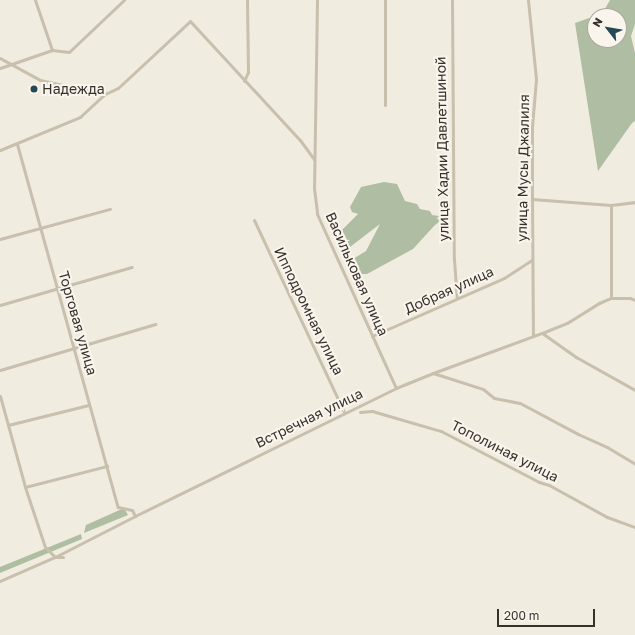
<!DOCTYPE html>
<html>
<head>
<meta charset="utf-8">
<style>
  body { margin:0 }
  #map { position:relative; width:635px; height:635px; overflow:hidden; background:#f1ece0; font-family:"Golos Text",sans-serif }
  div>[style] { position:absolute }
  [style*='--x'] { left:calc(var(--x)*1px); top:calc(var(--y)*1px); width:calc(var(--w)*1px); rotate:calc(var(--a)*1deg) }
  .green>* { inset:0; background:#afbea2 }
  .street>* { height:3px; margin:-1.5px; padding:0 1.5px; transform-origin:1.5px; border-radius:1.5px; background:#c8bfad }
  .dots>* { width:11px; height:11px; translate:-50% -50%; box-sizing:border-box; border:2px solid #f9f5ed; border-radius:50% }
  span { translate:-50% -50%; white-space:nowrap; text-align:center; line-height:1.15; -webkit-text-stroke:4px #f9f5ed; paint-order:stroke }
  .poi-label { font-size:14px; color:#37312b }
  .left { translate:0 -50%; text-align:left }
  .street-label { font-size:14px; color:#37312b }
  .north { position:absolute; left:587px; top:8px; width:40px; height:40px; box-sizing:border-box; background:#f9f5ed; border:1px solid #aba79f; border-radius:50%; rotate:301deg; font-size:11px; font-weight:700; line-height:16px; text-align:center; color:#37312b }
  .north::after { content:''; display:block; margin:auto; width:14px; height:18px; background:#254854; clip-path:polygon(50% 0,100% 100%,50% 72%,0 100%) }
  .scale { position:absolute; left:497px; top:609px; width:98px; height:18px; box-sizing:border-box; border:2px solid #37312b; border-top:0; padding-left:5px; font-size:12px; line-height:14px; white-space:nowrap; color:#37312b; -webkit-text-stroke:3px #f9f5ed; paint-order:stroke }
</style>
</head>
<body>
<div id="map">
  <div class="green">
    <i style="clip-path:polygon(610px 0,635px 0,635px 24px,631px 36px,635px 53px,635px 121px,632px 123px,598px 171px,575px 23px,595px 16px,595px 40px,619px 40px,619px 16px,596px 16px,602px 14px)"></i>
    <i style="clip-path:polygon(384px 182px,397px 184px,405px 201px,417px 204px,420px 209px,430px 211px,432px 215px,439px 216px,443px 213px,445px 217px,434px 226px,413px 249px,367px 274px,356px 274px,353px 259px,366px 251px,380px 224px,350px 247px,342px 230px,358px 214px,352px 212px,350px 207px,361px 187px)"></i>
    <i style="clip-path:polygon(124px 508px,128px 515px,84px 533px,86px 525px)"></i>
    <i style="clip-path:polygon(81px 534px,82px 539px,0 573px,0 567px)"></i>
  </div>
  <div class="street">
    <i style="--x:35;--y:0;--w:53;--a:71.2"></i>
    <i style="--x:317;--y:0;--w:188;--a:90.9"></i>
    <i style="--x:314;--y:188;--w:26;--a:83"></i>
    <i style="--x:317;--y:214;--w:191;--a:65.6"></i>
    <i style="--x:385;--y:0;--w:105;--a:90"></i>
    <i style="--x:452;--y:0;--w:259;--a:89.6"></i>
    <i style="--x:454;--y:259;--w:39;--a:86"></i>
    <i style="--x:528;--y:0;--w:79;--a:84.2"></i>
    <i style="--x:536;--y:79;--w:48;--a:94.8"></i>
    <i style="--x:532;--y:127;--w:72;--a:90"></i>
    <i style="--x:532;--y:199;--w:137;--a:89.6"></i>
    <i style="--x:0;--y:58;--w:46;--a:28.8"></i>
    <i style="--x:40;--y:80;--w:66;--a:12.2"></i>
    <i style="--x:0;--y:68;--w:55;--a:-19.1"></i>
    <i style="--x:52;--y:50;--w:17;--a:7"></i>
    <i style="--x:69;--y:52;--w:76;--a:-43.4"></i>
    <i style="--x:244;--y:81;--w:10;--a:-66"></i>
    <i style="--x:248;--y:72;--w:72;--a:-90.8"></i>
    <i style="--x:17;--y:144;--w:377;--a:74.5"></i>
    <i style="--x:118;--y:507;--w:14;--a:12"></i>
    <i style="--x:132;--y:510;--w:7;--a:63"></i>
    <i style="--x:0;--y:150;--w:87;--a:-22.4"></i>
    <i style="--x:80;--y:117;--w:34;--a:-43"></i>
    <i style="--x:105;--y:94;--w:14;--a:-25"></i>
    <i style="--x:118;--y:88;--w:98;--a:-42.9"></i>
    <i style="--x:190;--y:21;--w:162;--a:47.3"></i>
    <i style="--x:300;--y:140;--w:24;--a:54"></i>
    <i style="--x:532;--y:199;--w:79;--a:4.3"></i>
    <i style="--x:611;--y:205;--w:24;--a:-7"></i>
    <i style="--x:611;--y:205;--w:93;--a:90"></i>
    <i style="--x:254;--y:220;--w:212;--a:64.9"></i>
    <i style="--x:0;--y:239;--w:114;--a:-15.3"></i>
    <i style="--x:0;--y:305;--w:137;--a:-16.1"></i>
    <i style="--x:542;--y:333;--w:42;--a:35.2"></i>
    <i style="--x:576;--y:357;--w:68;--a:29.2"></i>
    <i style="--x:372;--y:336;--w:144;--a:-23.7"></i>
    <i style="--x:504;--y:278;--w:33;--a:-33"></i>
    <i style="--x:0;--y:370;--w:162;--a:-16.5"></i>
    <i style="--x:433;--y:373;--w:52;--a:17.7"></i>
    <i style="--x:483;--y:389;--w:14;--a:39"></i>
    <i style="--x:494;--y:398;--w:26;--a:11"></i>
    <i style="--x:520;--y:403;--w:66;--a:28.1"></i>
    <i style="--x:578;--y:434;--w:32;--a:24"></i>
    <i style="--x:607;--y:447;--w:33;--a:31"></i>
    <i style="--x:0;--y:396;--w:94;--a:74.6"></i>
    <i style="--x:25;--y:487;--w:63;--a:71.6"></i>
    <i style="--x:45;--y:547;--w:14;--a:45"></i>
    <i style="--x:55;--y:557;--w:8;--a:0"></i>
    <i style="--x:360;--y:412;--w:12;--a:-5"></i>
    <i style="--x:372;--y:411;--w:72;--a:16.2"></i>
    <i style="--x:441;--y:431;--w:110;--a:27.5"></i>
    <i style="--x:539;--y:482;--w:10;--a:17"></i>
    <i style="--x:549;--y:485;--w:66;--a:28.9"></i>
    <i style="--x:607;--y:517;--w:30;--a:20"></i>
    <i style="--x:8;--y:425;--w:83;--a:-13.9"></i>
    <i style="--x:25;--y:487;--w:85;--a:-14.4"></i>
    <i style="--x:0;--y:581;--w:60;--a:-23.6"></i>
    <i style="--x:55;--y:557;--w:90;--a:-27.1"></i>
    <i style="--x:135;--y:516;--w:291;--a:-26.1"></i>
    <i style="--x:396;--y:388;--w:40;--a:-22"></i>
    <i style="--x:433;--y:373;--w:116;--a:-20.2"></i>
    <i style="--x:542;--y:333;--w:27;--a:-22"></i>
    <i style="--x:567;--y:323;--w:38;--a:-32"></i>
    <i style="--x:599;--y:303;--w:13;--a:-23"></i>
    <i style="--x:611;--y:298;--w:19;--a:0"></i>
    <i style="--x:630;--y:298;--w:5;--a:22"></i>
  </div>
  <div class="dots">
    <i style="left:34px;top:89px;background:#254854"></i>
  </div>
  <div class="poi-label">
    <span class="left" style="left:42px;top:89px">Надежда</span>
  </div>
  <div class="street-label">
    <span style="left:442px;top:149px;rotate:-91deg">улица Хадии Давлетшиной</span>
    <span style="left:523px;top:168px;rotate:-89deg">улица Мусы Джалиля</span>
    <span style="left:357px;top:274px;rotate:66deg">Васильковая улица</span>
    <span style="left:449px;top:290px;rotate:-24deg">Добрая улица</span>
    <span style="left:309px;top:311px;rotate:64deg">Ипподромная улица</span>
    <span style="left:78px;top:323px;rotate:74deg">Торговая улица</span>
    <span style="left:309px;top:418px;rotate:-26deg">Встречная улица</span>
    <span style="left:505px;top:451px;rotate:27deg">Тополиная улица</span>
  </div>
  <div class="north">N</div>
  <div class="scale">200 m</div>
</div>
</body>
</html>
